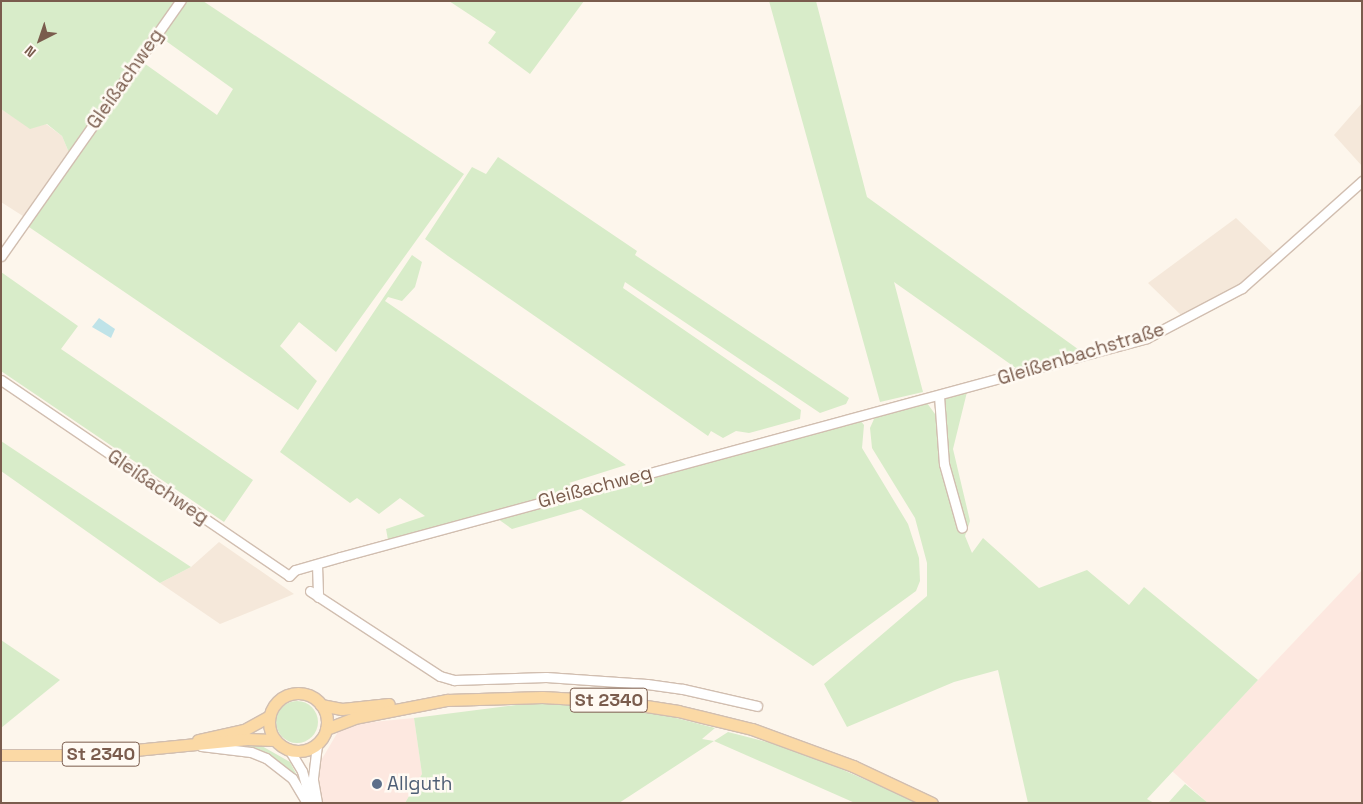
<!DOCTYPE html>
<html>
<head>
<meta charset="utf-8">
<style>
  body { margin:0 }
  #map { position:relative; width:1363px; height:804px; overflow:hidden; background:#fdf6ec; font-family:"Space Grotesk",sans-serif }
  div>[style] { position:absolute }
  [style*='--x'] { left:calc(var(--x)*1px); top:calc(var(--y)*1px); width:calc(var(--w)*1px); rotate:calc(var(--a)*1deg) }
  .residential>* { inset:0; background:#f5e8da }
  .commercial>* { inset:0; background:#fde8e0 }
  .green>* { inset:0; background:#d8ecc9 }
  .round { border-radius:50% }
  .water>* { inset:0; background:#bfe3e8 }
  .roads { filter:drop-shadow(1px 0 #d1beb0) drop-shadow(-1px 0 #d1beb0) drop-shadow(0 1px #d1beb0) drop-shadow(0 -1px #d1beb0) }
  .minor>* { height:9px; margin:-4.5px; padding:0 4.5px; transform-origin:4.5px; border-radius:4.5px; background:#fff }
  .major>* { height:11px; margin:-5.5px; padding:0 5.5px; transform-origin:5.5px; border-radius:5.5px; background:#fbd9a5 }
  .major>.ring { margin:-5.5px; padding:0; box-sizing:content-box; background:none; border:11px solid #fbd9a5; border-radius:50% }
  .dots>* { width:14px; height:14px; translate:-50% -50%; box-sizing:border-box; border:2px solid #fffaf3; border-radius:50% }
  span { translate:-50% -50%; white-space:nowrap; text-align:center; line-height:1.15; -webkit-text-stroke:5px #fffaf3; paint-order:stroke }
  .shield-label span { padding:1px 4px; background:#fffaf3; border:1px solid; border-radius:4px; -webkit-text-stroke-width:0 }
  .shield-label { font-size:18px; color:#7a5c4d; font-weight:700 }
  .street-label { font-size:19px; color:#7a5c4d }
  .service-label { font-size:19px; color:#4e5e75 }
  .left { translate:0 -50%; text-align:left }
  .frame { position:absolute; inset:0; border:2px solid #7a5c4d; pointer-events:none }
  .north { position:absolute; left:15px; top:15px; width:50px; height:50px; -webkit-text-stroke:4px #fffaf3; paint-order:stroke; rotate:221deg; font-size:14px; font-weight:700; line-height:20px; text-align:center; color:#7a5c4d }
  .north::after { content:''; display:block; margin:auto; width:18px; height:22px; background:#7a5c4d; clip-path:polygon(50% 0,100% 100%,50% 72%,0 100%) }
</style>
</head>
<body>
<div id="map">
  <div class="residential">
    <i style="clip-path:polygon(1362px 103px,1362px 166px,1334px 135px)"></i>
    <i style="clip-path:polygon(1px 109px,30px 128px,46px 124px,62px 136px,70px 155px,26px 218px,1px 202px)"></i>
    <i style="clip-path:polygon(1236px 218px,1275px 255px,1240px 285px,1183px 317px,1148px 283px)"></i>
    <i style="clip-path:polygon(219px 542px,294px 594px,220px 624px,160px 583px,191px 567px)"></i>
  </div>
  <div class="commercial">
    <i style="clip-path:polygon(1362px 570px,1362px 803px,1208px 803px,1172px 771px)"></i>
    <i style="clip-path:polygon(414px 718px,422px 774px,405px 803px,321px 803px,317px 784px,319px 764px,339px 730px,352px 724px)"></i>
  </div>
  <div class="green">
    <i style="clip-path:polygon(1px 1px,175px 1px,70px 155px,62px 136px,47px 124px,30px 129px,1px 109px)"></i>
    <i style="clip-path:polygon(184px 1px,203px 1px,464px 174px,336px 352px,299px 322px,280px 346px,317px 381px,298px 410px,26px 225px,141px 61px,217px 115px,233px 89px,159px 36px)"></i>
    <i style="clip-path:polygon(449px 1px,584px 1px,530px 74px,488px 43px,496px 32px)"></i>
    <i style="clip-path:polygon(769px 1px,816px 1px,867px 197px,1082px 352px,1020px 371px,894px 282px,923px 392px,880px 402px)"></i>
    <i style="clip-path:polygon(498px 157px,637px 251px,635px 255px,849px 398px,846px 404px,820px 413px,625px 282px,623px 288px,801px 410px,800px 419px,749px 433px,736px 431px,723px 438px,711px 431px,708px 436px,448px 256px,425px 239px,472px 167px,486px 174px)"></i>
    <i style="clip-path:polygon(412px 255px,422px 262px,415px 287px,402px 301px,388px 297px,385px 301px,626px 465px,569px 483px,579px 489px,388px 540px,386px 529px,425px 516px,400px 498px,379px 514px,357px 498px,350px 503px,280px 452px)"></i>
    <i style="clip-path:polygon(1px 272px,78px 326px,61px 349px,253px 480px,224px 522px,1px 371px)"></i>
    <i style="clip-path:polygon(967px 392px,953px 449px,970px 521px,965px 536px,972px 553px,983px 538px,1039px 588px,1087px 570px,1129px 605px,1144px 587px,1258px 680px,1147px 799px,1154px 803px,1028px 803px,998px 670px,954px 682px,847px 727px,824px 684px,927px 596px,927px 563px,915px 518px,872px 448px,870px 428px,874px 419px,886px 411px,927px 403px,935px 414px,942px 412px,943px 399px)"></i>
    <i style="clip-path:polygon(860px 420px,864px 425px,862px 448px,908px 524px,919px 558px,920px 581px,916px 591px,813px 666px,581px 509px,512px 529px,498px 519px)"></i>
    <i style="clip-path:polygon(1px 441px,138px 532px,191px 567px,160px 583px,1px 471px)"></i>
    <i style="clip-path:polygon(1px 640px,60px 680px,1px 728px)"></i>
    <i class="round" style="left:276px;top:701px;width:42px;height:42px"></i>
    <i style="clip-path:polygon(540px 702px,602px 705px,657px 713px,715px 728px,702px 739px,714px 741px,728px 732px,795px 749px,919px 803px,855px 803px,714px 741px,619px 803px,405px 803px,422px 774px,414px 718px)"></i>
    <i style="clip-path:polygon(234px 745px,260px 745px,290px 762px,306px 793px,294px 775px,272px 757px)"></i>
    <i style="clip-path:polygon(1185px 784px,1208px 803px,1168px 803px)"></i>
  </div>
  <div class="water">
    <i style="clip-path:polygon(99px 318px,115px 329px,111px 338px,92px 327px)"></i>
  </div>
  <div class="roads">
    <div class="minor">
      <i style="--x:1;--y:256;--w:312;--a:-54.9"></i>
      <i style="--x:1;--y:380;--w:348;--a:34.2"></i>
      <i style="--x:289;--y:576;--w:8;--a:-45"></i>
      <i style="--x:295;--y:570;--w:47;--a:-16.1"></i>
      <i style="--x:340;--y:557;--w:836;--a:-15.18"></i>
      <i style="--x:1147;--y:338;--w:107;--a:-27.8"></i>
      <i style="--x:1242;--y:288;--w:161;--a:-41.7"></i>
      <i style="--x:939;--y:396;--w:68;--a:85.8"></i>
      <i style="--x:944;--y:464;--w:66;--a:74.3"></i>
      <i style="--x:317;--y:565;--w:32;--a:88"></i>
      <i style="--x:310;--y:591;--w:155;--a:33.2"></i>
      <i style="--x:440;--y:676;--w:15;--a:16"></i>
      <i style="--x:454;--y:680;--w:92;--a:-1.9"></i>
      <i style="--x:546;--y:677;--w:101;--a:4"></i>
      <i style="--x:647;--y:684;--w:36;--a:8"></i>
      <i style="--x:683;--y:689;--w:76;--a:12.9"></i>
      <i style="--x:317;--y:745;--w:35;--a:97"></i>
      <i style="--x:313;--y:780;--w:23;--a:80"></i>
      <i style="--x:201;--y:746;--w:50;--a:6.8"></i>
      <i style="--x:251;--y:752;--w:16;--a:22"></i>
      <i style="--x:266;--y:758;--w:33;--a:38"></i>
      <i style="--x:292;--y:778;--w:29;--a:59"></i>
      <i style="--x:290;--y:751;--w:23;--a:59"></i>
      <i style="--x:302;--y:771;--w:33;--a:74"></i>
    </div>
    <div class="major">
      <i class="ring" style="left:269px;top:693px;width:47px;height:47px"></i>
      <i style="--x:321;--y:705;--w:21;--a:11"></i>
      <i style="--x:342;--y:709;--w:47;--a:-6.1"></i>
      <i style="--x:326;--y:729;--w:30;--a:-21"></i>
      <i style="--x:354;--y:718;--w:95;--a:-11"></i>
      <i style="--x:447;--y:700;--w:95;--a:-1.8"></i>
      <i style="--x:542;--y:697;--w:72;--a:3.2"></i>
      <i style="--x:614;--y:701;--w:65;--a:8.9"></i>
      <i style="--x:678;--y:711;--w:76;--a:13.7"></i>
      <i style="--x:752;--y:729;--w:108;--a:20.1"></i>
      <i style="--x:853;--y:766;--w:87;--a:25.1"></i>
      <i style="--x:198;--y:740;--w:47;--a:-12.3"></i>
      <i style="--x:244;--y:730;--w:29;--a:-29"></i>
      <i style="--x:1;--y:755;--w:83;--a:0"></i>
      <i style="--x:84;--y:755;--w:164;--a:-5.6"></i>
      <i style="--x:247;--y:739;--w:27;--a:2"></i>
    </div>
  </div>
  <div class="dots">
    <i style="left:377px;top:784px;background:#5c6f8a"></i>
  </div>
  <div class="shield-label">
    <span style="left:609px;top:700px">St 2340</span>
    <span style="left:101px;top:754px">St 2340</span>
  </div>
  <div class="street-label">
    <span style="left:125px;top:79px;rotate:-55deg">Gleißachweg</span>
    <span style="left:1081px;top:354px;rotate:-17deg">Gleißenbachstraße</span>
    <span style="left:158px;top:487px;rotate:34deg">Gleißachweg</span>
    <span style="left:595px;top:487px;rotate:-15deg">Gleißachweg</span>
  </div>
  <div class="service-label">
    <span class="left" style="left:387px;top:784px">Allguth</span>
  </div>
  <div class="frame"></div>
  <div class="north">N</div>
</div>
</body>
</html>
